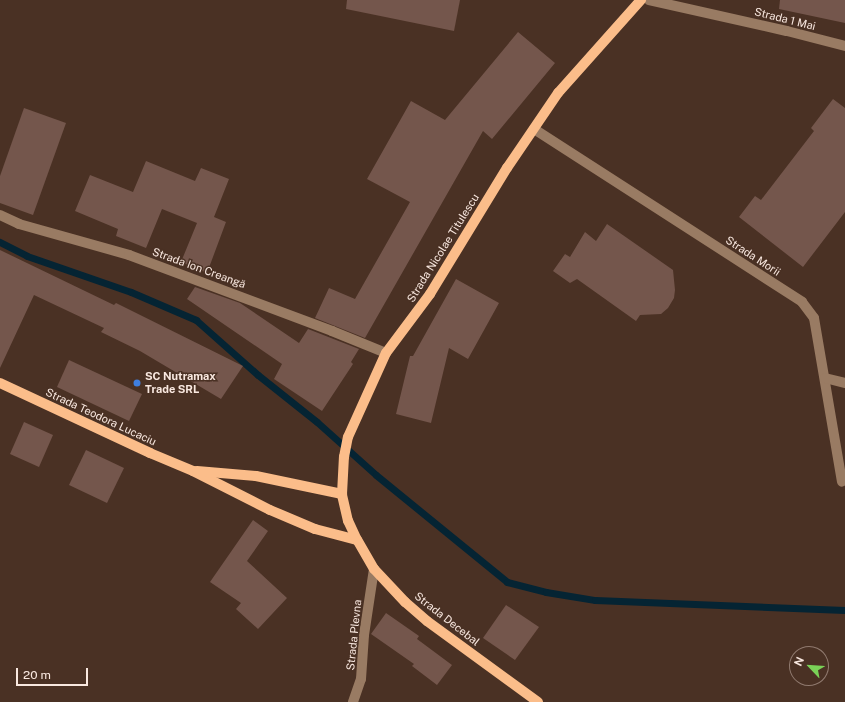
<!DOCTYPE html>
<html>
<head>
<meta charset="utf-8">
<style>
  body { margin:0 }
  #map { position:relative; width:845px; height:702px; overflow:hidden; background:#4a3124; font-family:"Public Sans",sans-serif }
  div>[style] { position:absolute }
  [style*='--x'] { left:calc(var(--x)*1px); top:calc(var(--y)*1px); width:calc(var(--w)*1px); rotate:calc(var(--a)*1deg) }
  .stream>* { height:7px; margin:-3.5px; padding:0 3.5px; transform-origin:3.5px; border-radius:3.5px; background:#052433 }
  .building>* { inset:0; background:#74564c }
  .minor>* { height:10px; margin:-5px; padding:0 5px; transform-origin:5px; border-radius:5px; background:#997b63 }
  .major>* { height:10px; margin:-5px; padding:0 5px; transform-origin:5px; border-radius:5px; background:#fbbd8a }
  .dots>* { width:11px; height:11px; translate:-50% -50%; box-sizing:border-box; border:2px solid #4a3124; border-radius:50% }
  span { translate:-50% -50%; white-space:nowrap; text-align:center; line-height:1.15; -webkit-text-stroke:3px #4a3124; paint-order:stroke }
  .street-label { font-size:11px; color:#f9e8e0 }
  .poi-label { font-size:11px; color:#f9e8e0; font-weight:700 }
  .left { translate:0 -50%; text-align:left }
  .north { position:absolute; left:789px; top:646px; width:40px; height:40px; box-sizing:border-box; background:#4a3124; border:1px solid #907a6f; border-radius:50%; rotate:295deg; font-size:11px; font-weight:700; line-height:16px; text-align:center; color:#f9e8e0 }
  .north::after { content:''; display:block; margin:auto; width:14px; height:18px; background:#7ad157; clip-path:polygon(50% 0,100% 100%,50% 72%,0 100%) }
  .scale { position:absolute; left:16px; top:668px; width:72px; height:18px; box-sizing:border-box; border:2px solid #f9e8e0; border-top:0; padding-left:5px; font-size:12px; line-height:14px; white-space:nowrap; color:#f9e8e0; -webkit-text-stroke:3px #4a3124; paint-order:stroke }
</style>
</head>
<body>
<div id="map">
  <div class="stream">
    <i style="--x:0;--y:242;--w:30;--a:27"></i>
    <i style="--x:27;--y:256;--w:110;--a:19.1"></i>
    <i style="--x:131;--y:292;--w:71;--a:23.3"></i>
    <i style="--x:196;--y:320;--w:83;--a:41.6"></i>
    <i style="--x:258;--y:375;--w:75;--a:38.5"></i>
    <i style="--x:317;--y:422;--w:79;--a:41.9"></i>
    <i style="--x:376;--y:475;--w:169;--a:39.2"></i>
    <i style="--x:507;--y:582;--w:40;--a:14.4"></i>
    <i style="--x:546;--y:592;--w:50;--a:9.3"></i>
    <i style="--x:595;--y:600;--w:250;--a:2.3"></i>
  </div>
  <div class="building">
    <i style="clip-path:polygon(347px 0,460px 0,454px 31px,346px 9px)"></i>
    <i style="clip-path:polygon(780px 0,845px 0,845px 23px,779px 9px)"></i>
    <i style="clip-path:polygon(518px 32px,555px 63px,492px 139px,483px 131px,365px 338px,315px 318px,329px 288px,355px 299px,410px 202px,367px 179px,411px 101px,445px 120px)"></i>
    <i style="clip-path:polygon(833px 99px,845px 108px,845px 212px,803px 267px,739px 217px,755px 196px,761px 200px,814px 131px,811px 128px)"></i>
    <i style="clip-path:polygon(24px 108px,66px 123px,33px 215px,0 203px,0 176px)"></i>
    <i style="clip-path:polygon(146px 161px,195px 181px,201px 168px,229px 179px,214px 217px,226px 222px,207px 273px,181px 262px,197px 223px,162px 209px,146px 248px,116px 236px,118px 229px,75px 211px,90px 175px,133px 192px)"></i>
    <i style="clip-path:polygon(607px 224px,673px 270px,675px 290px,674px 298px,668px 308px,661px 314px,640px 315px,636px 321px,577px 279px,570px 283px,553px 271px,565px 254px,570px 257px,585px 232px,596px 241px)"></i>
    <i style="clip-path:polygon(0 250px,114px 305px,116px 303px,243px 366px,221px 399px,140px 351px,101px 332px,104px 328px,34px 295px,0 368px)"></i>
    <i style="clip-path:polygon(456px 279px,499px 303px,468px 359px,449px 348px,431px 423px,396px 414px,410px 356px,413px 356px)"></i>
    <i style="clip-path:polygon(195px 287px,240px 303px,299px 343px,308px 329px,359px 349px,351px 362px,353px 364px,322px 411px,274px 379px,282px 364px,187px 299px)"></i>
    <i style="clip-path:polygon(69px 360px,142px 394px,129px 421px,57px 387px)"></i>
    <i style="clip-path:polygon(24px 422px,53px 435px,39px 467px,10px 454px)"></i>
    <i style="clip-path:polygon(86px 450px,124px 468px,107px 503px,69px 485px)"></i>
    <i style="clip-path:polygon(253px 520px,268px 531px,247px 561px,287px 598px,258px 629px,236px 609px,241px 603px,210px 582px)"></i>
    <i style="clip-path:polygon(506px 605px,539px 627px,515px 660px,483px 638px)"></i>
    <i style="clip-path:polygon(386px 613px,419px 636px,417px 639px,452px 665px,437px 685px,412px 666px,414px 664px,371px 634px)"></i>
  </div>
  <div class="minor">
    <i style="--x:649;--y:0;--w:141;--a:12.7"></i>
    <i style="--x:787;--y:31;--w:60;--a:14.5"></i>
    <i style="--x:534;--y:129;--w:319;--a:32.8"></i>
    <i style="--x:802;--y:302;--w:20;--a:53"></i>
    <i style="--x:814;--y:318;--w:166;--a:80.3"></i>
    <i style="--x:0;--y:215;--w:21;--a:25"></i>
    <i style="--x:19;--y:224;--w:114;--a:15.7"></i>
    <i style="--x:129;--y:255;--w:217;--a:20.5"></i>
    <i style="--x:332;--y:331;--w:58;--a:22.2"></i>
    <i style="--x:825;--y:378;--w:21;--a:14"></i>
    <i style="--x:353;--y:702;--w:24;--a:-71"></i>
    <i style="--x:361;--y:679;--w:44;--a:-86.1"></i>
    <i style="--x:364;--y:635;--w:67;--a:-81.4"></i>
  </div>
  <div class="major">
    <i style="--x:0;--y:383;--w:166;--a:25"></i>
    <i style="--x:150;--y:453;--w:47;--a:22.7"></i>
    <i style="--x:193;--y:471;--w:86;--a:26.9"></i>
    <i style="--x:270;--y:510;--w:49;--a:22.9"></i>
    <i style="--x:315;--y:529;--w:43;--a:14.7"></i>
    <i style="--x:197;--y:471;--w:59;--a:4.8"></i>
    <i style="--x:256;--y:476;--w:88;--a:11.8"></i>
    <i style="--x:538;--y:702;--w:137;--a:-143.9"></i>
    <i style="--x:427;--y:621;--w:29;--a:-139"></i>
    <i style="--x:405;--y:602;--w:45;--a:-133.2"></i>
    <i style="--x:374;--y:569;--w:34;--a:-120"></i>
    <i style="--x:357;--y:540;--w:21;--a:-115"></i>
    <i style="--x:348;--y:521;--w:28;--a:-103"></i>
    <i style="--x:342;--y:494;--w:37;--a:-87"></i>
    <i style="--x:344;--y:457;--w:20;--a:-79"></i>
    <i style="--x:348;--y:437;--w:92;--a:-65.7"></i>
    <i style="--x:386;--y:353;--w:74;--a:-53.3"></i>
    <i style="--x:430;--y:294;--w:148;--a:-58.6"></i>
    <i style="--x:507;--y:168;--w:91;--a:-55.8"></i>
    <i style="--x:558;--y:93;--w:125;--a:-48.3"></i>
  </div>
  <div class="dots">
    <i style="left:137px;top:383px;background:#3f7fe0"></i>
  </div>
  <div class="street-label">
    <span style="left:785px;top:19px;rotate:14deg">Strada 1 Mai</span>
    <span style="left:443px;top:248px;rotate:-58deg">Strada Nicolae Titulescu</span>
    <span style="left:753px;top:256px;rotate:33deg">Strada Morii</span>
    <span style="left:199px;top:268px;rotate:20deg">Strada Ion Creangă</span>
    <span style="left:101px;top:417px;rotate:25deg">Strada Teodora Lucaciu</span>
    <span style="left:447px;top:619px;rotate:38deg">Strada Decebal</span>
    <span style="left:354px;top:635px;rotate:-84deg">Strada Plevna</span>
  </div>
  <div class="poi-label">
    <span class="left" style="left:145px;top:383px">SC Nutramax<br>Trade SRL</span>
  </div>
  <div class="north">N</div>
  <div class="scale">20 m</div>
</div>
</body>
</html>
